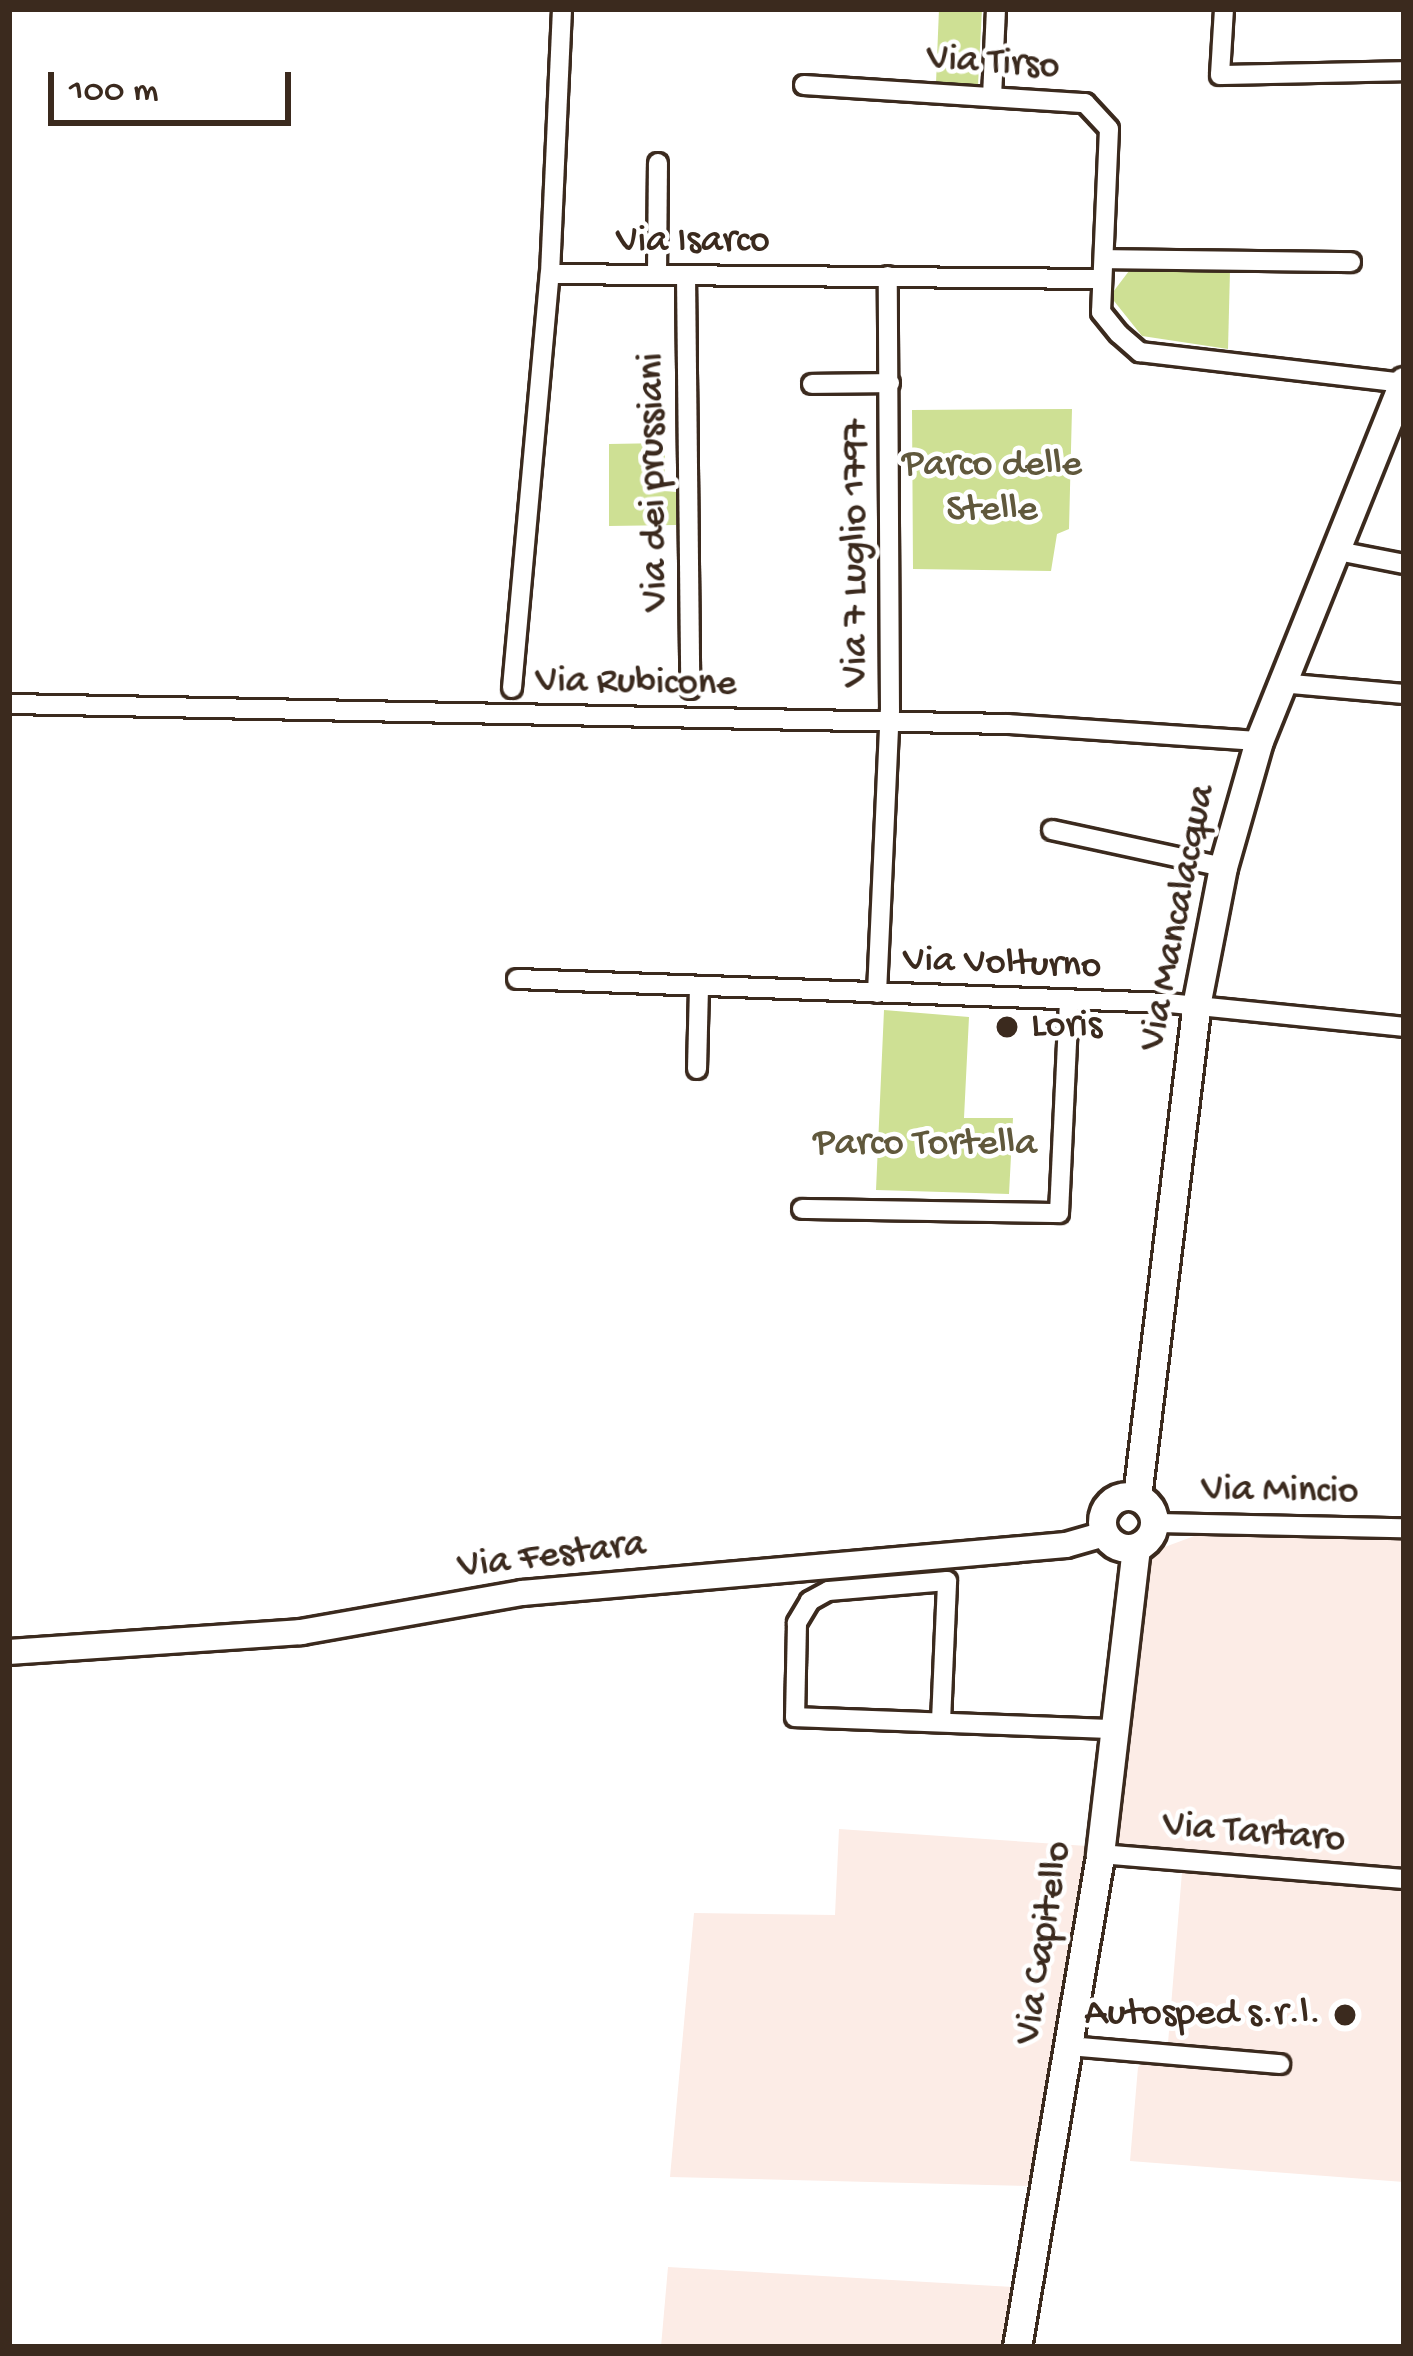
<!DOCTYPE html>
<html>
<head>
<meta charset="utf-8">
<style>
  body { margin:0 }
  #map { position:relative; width:1413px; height:2356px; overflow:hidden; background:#fff; font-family:"Gochi Hand",sans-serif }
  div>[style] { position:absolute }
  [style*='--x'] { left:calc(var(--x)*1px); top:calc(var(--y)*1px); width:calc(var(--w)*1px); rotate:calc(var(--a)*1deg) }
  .built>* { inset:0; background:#fcece6 }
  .green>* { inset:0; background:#cee094 }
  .roads { filter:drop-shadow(3px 0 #3b2a1e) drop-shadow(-3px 0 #3b2a1e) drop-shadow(0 3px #3b2a1e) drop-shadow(0 -3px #3b2a1e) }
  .minor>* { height:18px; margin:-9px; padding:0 9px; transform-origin:9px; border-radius:9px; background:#fff }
  .tertiary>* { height:24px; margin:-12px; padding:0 12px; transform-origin:12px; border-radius:12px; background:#fff }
  .secondary>* { height:27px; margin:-13.5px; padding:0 13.5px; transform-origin:13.5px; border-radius:13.5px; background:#fff }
  .secondary>.ring { margin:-13.5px; padding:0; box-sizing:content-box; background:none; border:27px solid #fff; border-radius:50% }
  .dots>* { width:33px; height:33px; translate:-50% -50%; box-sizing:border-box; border:6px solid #fff; border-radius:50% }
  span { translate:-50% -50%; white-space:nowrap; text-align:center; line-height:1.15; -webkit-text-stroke:9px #fff; paint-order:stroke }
  .street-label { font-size:39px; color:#3b2a1e }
  .park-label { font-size:39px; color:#60583c }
  .poi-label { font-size:39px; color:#3b2a1e }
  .left { translate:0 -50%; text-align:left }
  .right { translate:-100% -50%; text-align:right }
  .frame { position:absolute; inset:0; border:12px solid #3b2a1e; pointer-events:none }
  .scale { position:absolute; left:48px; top:72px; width:243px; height:54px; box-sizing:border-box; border:6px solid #3b2a1e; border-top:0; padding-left:15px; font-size:36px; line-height:42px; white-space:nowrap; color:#3b2a1e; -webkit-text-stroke:9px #fff; paint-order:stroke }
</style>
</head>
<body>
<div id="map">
  <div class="built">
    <i style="clip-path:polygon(1197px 1535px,1404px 1539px,1404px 2182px,1130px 2161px,1138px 2067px,1168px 2043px,1182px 1872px,1112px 1842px,1144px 1580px,1154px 1551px)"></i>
    <i style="clip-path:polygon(839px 1829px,1087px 1846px,1031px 2186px,670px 2177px,694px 1913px,835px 1915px)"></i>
    <i style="clip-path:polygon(668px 2267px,1013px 2287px,1001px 2347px,661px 2347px)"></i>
  </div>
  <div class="green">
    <i style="clip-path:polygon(939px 9px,982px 9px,978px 85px,936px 83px)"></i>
    <i style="clip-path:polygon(1132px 267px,1230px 270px,1228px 349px,1142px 336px,1110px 296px)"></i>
    <i style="clip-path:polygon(1072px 409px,1069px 529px,1057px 534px,1051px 571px,913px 569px,912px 410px)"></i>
    <i style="clip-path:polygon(665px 443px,665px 491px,676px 492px,676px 525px,609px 526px,609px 444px)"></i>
    <i style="clip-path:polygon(884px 1010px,969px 1017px,964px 1118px,1013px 1118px,1009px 1194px,876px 1190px)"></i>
  </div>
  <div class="roads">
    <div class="minor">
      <i style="--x:562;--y:9;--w:265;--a:92.6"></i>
      <i style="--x:550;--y:274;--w:552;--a:0.52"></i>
      <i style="--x:1224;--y:9;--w:66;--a:93.5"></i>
      <i style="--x:1220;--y:75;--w:184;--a:-1.2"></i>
      <i style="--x:804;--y:85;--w:282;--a:3.7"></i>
      <i style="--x:1085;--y:103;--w:35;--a:47"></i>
      <i style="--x:1109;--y:129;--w:183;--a:92.5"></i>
      <i style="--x:1101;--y:312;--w:28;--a:51"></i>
      <i style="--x:1119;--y:334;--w:28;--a:41"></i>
      <i style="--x:1140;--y:352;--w:265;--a:6.7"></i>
      <i style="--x:992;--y:97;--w:88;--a:-87.4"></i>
      <i style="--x:1104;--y:259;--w:247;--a:0.7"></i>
      <i style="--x:657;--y:275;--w:112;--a:-89.5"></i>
      <i style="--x:686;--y:275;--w:414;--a:89.4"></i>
      <i style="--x:812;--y:384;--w:78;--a:-0.7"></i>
      <i style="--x:1338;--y:551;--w:67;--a:11.1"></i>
      <i style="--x:1281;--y:683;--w:123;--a:5.1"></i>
      <i style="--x:512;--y:688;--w:416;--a:-84.8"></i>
      <i style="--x:11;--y:704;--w:997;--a:1.15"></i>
      <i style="--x:1008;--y:724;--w:252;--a:3.9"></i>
      <i style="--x:1052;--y:830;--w:175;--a:12.2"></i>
      <i style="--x:517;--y:979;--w:652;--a:2.11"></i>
      <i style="--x:1169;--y:1003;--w:236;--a:5.8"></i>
      <i style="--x:877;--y:993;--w:282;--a:-87.4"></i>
      <i style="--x:890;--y:711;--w:435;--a:-90.3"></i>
      <i style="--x:697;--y:1069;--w:83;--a:-88.6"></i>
      <i style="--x:802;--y:1209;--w:257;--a:0.9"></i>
      <i style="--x:1059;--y:1213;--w:212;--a:-87.3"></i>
      <i style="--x:1155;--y:1523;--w:249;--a:1.2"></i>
      <i style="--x:941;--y:1721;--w:140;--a:-87.5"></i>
      <i style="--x:947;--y:1581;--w:119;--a:175.2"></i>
      <i style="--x:828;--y:1591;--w:21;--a:151"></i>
      <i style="--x:810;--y:1601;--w:26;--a:121"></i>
      <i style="--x:797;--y:1623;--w:94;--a:91.2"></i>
      <i style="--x:795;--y:1717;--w:319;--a:2.2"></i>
      <i style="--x:1100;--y:1854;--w:305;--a:4.7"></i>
      <i style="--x:1069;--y:2046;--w:212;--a:4.9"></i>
    </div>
    <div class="tertiary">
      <i style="--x:9;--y:1652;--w:293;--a:-3.9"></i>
      <i style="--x:301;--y:1632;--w:224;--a:-10"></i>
      <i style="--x:522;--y:1593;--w:546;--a:-5.04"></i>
      <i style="--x:1066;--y:1545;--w:40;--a:-16"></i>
    </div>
    <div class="secondary">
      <i class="ring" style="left:1102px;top:1496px;width:25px;height:25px"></i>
      <i style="--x:1137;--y:1497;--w:495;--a:-83.1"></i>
      <i style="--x:1196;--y:1006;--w:142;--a:-79"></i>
      <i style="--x:1223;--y:867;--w:131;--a:-74.1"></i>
      <i style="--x:1259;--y:741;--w:388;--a:-68.1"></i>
      <i style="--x:1017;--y:2347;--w:500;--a:-80.4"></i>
      <i style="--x:1100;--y:1854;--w:308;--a:-83.3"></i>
    </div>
  </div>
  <div class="dots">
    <i style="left:1007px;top:1027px;background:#3b2a1e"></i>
    <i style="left:1345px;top:2015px;background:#3b2a1e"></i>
  </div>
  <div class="street-label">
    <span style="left:993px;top:64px;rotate:4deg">Via Tirso</span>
    <span style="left:693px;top:242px">Via Isarco</span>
    <span style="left:655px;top:482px;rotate:-91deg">Via dei prussiani</span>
    <span style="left:857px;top:553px;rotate:-90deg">Via 7 Luglio 1797</span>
    <span style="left:636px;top:684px;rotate:1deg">Via Rubicone</span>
    <span style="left:1179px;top:918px;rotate:-79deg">Via Mancalacqua</span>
    <span style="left:1002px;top:965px;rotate:2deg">Via Volturno</span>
    <span style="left:1280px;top:1492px;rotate:1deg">Via Mincio</span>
    <span style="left:552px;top:1557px;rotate:-7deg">Via Festara</span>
    <span style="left:1254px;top:1834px;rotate:5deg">Via Tartaro</span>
    <span style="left:1045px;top:1943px;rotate:-81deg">Via Capitello</span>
  </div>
  <div class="park-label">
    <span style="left:992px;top:489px">Parco delle<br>Stelle</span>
    <span style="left:925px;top:1145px">Parco Tortella</span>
  </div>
  <div class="poi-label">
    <span class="left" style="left:1031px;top:1027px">Loris</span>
    <span class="right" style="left:1321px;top:2015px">Autosped s.r.l.</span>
  </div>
  <div class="frame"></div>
  <div class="scale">100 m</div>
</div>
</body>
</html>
